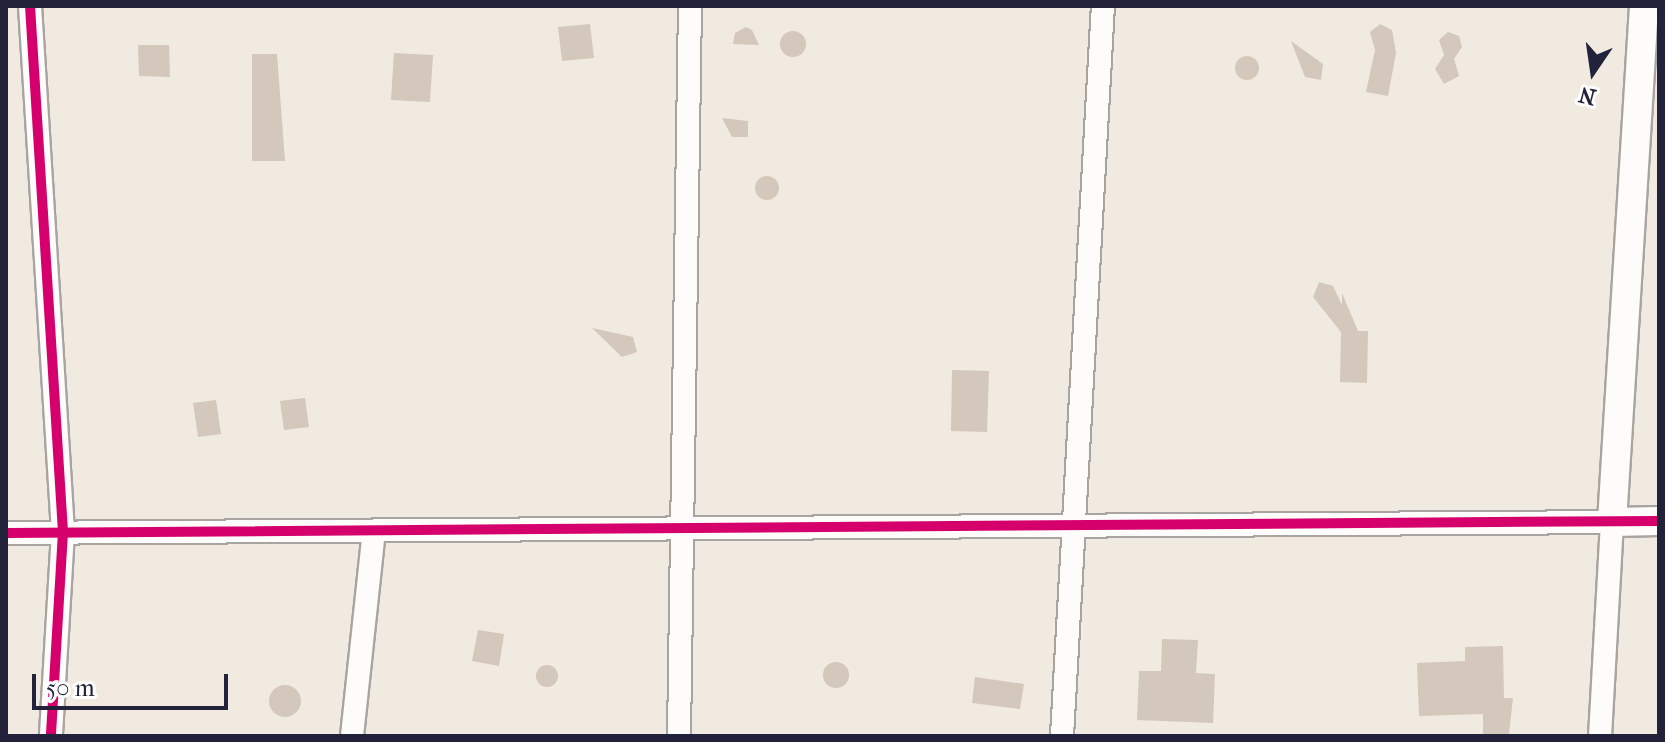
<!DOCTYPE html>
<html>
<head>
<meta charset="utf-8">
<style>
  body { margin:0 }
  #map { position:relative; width:1665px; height:742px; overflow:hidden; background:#f0eae0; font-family:"IM FELL French Canon",serif }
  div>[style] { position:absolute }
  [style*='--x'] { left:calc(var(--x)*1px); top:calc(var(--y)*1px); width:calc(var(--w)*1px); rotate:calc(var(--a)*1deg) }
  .building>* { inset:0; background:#d4c7bb }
  .round { border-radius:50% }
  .roads { filter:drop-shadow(2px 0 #a8a4a2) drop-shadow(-2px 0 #a8a4a2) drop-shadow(0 2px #a8a4a2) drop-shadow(0 -2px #a8a4a2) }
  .minor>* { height:22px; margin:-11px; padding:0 11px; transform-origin:11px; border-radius:11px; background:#fdfcfa }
  .tertiary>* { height:28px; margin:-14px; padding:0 14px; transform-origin:14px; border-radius:14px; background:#fdfcfa }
  .cycleway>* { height:10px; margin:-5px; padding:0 5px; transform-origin:5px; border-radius:5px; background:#d6006c }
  span { translate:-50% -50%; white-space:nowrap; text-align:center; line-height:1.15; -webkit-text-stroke:7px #fff; paint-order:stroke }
  .frame { position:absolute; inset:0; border:8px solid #22223b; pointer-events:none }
  .north { position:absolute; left:1553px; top:32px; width:80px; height:80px; -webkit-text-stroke:6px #fff; paint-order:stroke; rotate:193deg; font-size:22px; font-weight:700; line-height:32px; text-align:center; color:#22223b }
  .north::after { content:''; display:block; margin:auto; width:28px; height:36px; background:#22223b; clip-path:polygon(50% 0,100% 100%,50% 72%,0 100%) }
  .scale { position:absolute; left:32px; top:674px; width:196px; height:36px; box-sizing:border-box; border:4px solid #22223b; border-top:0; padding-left:10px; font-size:24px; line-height:28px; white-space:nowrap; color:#22223b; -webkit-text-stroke:6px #fff; paint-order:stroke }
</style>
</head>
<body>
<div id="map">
  <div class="building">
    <i style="clip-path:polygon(590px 24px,594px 58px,562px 61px,558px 27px)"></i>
    <i style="clip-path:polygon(1380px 24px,1392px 30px,1396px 53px,1388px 96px,1366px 92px,1375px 50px,1370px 32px)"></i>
    <i style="clip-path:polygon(746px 27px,752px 30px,759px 45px,733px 44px,735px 33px)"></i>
    <i class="round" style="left:780px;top:31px;width:26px;height:26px"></i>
    <i style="clip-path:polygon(1448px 32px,1459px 36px,1462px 47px,1454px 59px,1459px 76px,1444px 84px,1435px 69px,1444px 55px,1439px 40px)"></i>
    <i style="clip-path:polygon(1291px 41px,1323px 64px,1321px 80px,1305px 77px)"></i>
    <i style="clip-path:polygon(138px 45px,169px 45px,170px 77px,139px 76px)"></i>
    <i style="clip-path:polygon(394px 53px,433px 55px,430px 102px,391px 100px)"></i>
    <i style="clip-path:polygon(252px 54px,277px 54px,285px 161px,252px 161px)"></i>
    <i class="round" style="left:1235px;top:56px;width:24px;height:24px"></i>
    <i style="clip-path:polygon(722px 118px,748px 121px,748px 137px,732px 137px)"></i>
    <i class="round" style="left:755px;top:176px;width:24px;height:24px"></i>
    <i style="clip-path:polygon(1319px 282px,1333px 286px,1342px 305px,1342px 293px,1358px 331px,1368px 331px,1367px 383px,1340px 382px,1341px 332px,1313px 297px)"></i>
    <i style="clip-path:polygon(592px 328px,633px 337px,637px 352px,622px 357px)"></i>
    <i style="clip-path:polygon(952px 370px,989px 371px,987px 432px,951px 431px)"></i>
    <i style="clip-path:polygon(305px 398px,309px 427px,284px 430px,280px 401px)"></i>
    <i style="clip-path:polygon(216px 400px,221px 434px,198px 437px,193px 403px)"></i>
    <i style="clip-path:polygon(478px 630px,504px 634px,499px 666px,472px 661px)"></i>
    <i style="clip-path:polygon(1162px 639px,1198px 640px,1196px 673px,1215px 674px,1213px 723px,1137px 720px,1139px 671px,1161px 671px)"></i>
    <i style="clip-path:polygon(1503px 646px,1504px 698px,1513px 698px,1509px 734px,1483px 735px,1483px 714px,1419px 716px,1417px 663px,1465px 661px,1465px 647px)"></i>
    <i class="round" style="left:823px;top:662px;width:26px;height:26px"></i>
    <i class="round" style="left:536px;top:665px;width:22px;height:22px"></i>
    <i style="clip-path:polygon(975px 677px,1024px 684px,1020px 709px,972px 703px)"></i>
    <i class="round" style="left:269px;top:685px;width:32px;height:32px"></i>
  </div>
  <div class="roads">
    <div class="minor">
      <i style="--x:30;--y:6;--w:527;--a:86.41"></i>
      <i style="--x:63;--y:532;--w:204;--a:93.4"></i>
      <i style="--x:6;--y:533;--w:1606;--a:-0.39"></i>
      <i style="--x:1612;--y:522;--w:214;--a:93.2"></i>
      <i style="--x:352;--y:736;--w:206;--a:-83.9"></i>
      <i style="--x:679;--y:736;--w:730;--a:-89.14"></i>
      <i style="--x:1062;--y:736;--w:731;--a:-86.79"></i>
    </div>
    <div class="tertiary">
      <i style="--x:1644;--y:6;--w:517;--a:93.55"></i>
      <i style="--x:1612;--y:522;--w:47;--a:-1.2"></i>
    </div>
  </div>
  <div class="cycleway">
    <i style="--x:30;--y:6;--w:527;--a:86.41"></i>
    <i style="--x:63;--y:532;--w:204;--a:93.4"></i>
    <i style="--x:6;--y:533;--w:1653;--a:-0.42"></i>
  </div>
  <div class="frame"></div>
  <div class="north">N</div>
  <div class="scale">50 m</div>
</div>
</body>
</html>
